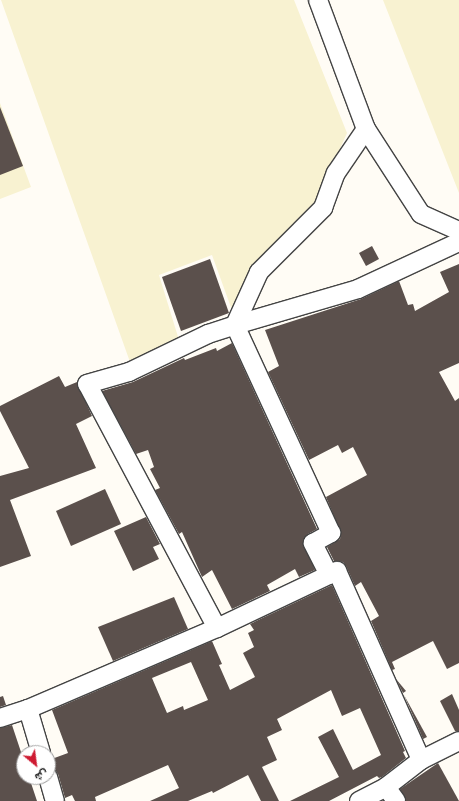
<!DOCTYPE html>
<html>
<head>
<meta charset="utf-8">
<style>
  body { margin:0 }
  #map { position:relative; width:459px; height:801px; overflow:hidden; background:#fffcf5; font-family:"Roboto Serif",Vazirmatn,serif }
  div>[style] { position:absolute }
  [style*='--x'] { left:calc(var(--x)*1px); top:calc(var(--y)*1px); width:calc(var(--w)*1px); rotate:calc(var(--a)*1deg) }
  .farmland>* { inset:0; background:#f8f2d1 }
  .building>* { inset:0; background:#5b504c }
  .roads { filter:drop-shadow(1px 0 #444) drop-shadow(-1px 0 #444) drop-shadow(0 1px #444) drop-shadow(0 -1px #444) }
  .street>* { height:18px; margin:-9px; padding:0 9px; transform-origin:9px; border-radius:9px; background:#fff }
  span { translate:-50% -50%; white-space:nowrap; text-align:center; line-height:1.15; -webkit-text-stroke:4px #fff; paint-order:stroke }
  .north { position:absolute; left:16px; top:745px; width:40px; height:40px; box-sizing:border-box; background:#fff; border:1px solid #a0a0a0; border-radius:50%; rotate:151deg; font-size:11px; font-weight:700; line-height:16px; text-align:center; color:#111 }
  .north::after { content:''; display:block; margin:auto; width:14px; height:18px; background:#ce1b32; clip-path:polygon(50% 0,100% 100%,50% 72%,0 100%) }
</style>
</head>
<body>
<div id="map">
  <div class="farmland">
    <i style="clip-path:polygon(1px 0,294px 0,347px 133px,317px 200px,254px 267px,233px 313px,212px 255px,159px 275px,179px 340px,130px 362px)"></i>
    <i style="clip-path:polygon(383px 0,459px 0,459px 193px)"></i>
    <i style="clip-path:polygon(0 103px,31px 187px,0 199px)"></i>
  </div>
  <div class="building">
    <i style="clip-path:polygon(0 107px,23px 166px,0 175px)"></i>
    <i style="clip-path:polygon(372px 246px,379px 259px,366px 266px,359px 253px)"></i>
    <i style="clip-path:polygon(210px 259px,229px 313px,181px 331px,162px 277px)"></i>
    <i style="clip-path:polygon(459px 264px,459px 363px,439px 372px,455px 401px,459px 398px,459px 663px,447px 669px,433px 641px,392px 662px,395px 669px,392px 670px,371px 621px,379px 616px,361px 582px,355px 586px,346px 566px,343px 562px,334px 561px,327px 547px,340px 539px,341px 533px,326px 497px,367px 475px,353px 447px,342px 453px,338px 445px,309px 460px,268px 372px,279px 366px,265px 330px,361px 299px,399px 281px,408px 305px,413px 304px,415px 311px,449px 292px,440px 272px)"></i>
    <i style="clip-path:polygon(232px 343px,317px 529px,308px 534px,303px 542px,315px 570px,299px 577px,295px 569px,267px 585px,270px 591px,232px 609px,212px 570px,202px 577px,182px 532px,179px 534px,155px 490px,160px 488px,150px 469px,154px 467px,148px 450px,136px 454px,102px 391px,133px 382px,184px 358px,185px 360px,216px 348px,217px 351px)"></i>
    <i style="clip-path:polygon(59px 376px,65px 387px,77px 382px,92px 416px,76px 424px,96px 468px,10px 500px,31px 556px,0 567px,0 476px,29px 468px,0 411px,0 406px)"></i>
    <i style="clip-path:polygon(105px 489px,121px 524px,71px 546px,56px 511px)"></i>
    <i style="clip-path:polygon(146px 517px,160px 544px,153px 547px,159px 559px,133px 571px,114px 531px)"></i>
    <i style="clip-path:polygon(evenodd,332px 585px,405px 751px,403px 752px,406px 758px,382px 777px,379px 778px,377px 776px,329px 801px,290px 801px,339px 777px,318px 737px,333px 729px,353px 770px,381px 755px,360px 708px,342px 716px,331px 690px,277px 719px,282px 730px,267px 737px,277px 760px,262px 767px,279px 801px,261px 801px,248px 775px,213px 793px,212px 791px,188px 801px,150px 801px,179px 788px,168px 765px,95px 797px,96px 801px,75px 801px,72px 795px,65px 798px,58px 774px,55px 769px,48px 767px,49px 760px,68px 753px,52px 710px,212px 641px,222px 664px,219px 665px,230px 690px,255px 677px,243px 653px,254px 647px,248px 633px,254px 630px,250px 624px,332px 585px,191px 662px,208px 700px,184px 710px,183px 706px,167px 713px,152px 678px,191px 662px)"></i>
    <i style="clip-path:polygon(174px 597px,188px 629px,113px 661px,98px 627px)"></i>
    <i style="clip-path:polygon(396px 679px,406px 691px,403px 693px)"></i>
    <i style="clip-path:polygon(452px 694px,459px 710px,459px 731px,455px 731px,440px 701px)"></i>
    <i style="clip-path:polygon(404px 695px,427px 737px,423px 739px)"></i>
    <i style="clip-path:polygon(3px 696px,6px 705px,0 707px,0 697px)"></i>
    <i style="clip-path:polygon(12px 725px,24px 761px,24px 777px,29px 777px,37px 801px,0 801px,0 728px)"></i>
    <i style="clip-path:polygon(438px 763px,459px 801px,406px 801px,400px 789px)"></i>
  </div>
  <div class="roads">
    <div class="street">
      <i style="--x:318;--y:0;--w:138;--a:69.6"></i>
      <i style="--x:366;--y:129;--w:101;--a:57.1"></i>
      <i style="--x:421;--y:214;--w:42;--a:24.1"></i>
      <i style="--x:329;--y:575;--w:36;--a:-117"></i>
      <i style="--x:313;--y:543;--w:21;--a:-29"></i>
      <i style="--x:331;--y:533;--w:229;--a:-114.8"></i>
      <i style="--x:235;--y:325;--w:58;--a:-65.6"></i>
      <i style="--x:259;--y:272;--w:91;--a:-45"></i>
      <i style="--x:323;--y:208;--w:37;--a:-70"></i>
      <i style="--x:336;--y:173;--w:53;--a:-55.7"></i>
      <i style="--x:217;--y:628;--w:276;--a:-118"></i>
      <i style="--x:87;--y:384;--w:44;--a:-15.9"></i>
      <i style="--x:129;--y:372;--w:88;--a:-25.7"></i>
      <i style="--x:208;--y:334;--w:28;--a:-18"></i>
      <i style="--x:235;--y:325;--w:128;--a:-16.3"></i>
      <i style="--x:358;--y:289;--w:111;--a:-25"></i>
      <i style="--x:28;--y:709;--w:46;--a:73.5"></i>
      <i style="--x:0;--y:718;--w:29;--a:-18"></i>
      <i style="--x:28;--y:709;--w:206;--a:-23.2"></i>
      <i style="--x:217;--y:628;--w:133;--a:-25.4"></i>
      <i style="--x:337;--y:571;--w:207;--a:66"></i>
      <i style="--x:48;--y:777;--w:25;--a:74"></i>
      <i style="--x:386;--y:787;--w:17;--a:54"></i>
      <i style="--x:359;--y:801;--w:30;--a:-27"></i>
      <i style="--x:386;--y:787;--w:44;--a:-37.6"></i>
      <i style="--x:421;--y:760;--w:42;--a:-26.6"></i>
    </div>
  </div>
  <div class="north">ش</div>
</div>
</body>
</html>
